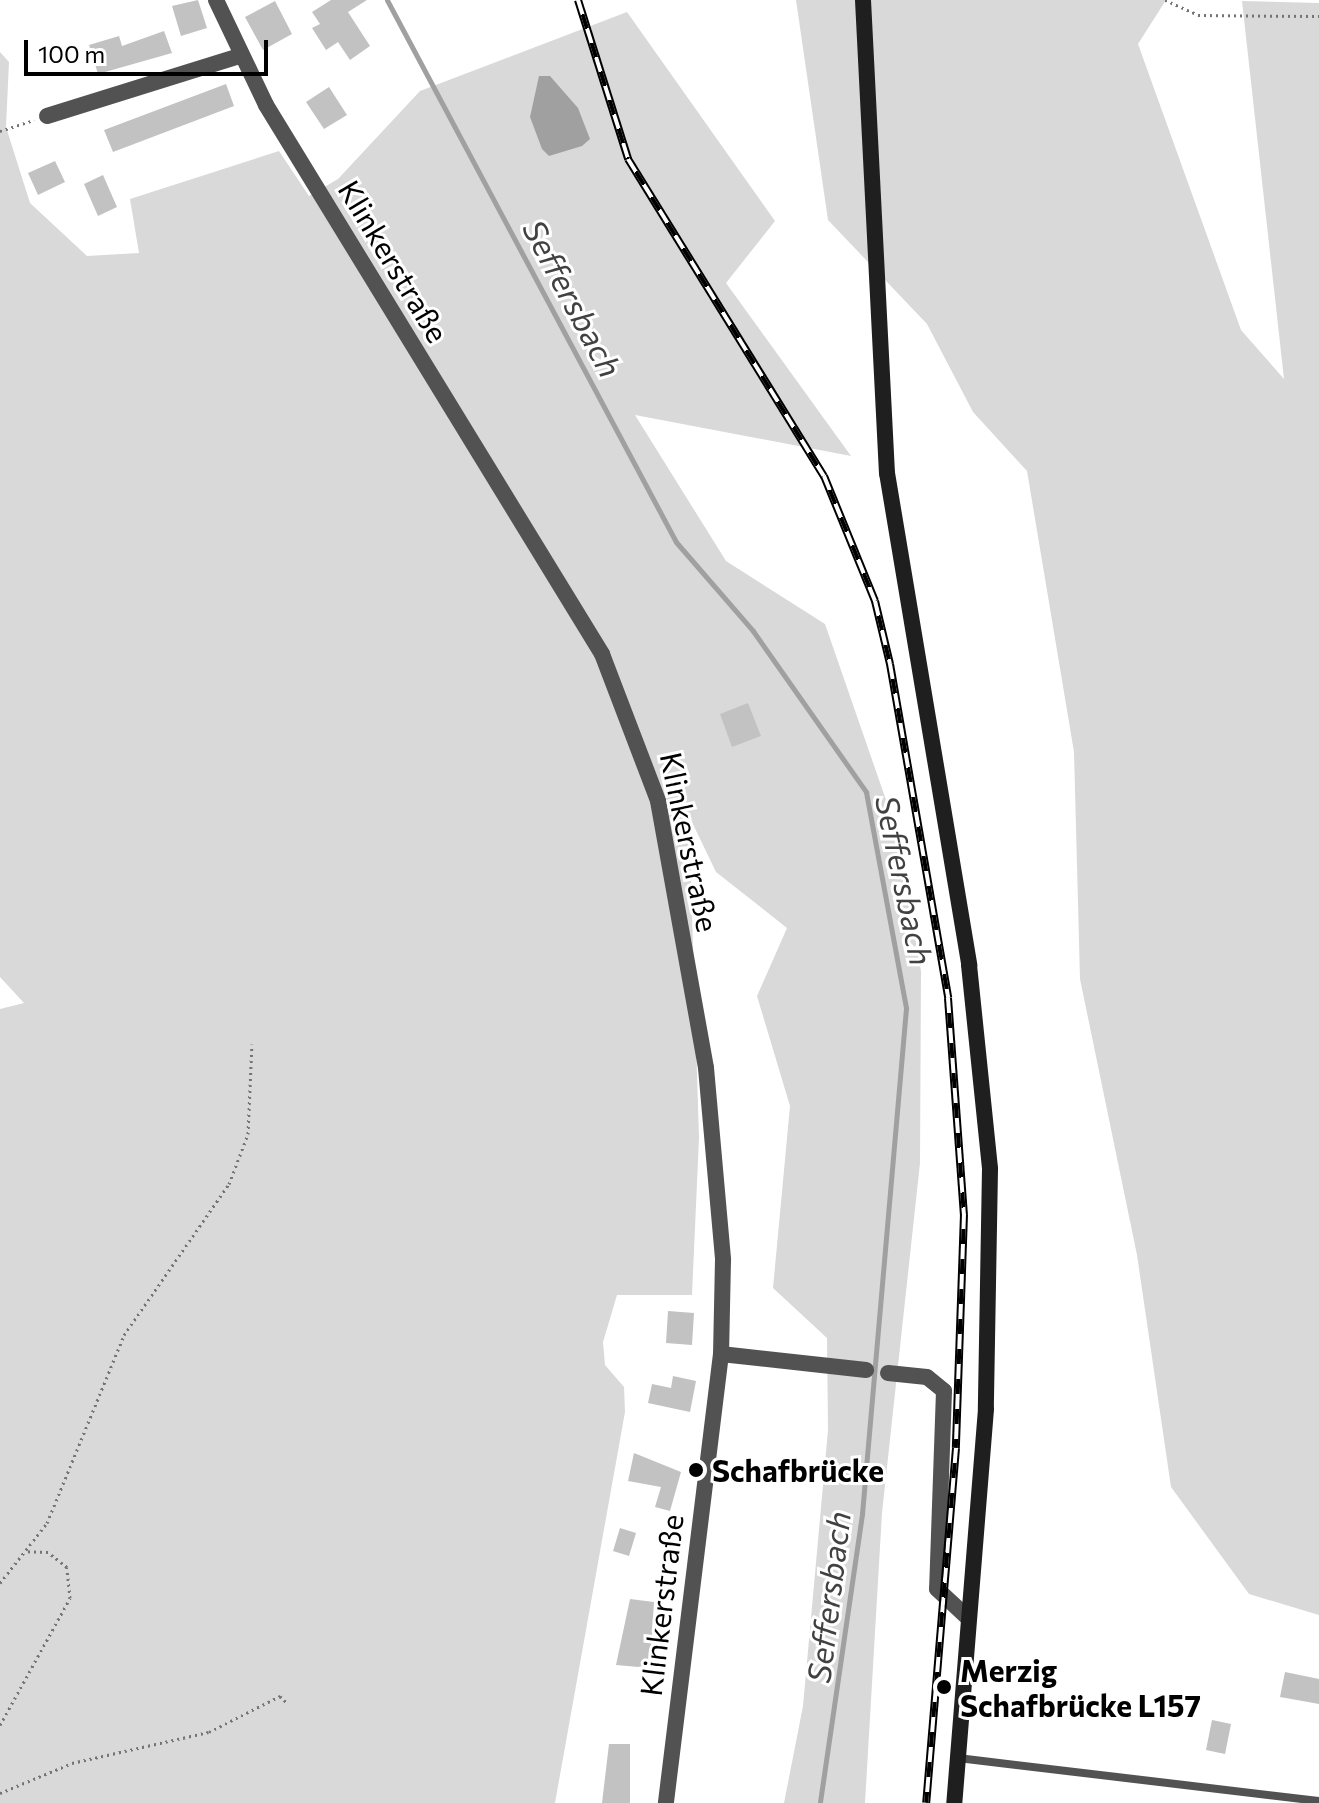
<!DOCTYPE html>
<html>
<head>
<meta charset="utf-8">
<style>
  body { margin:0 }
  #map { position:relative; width:1319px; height:1803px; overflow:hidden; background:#fff; font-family:Commissioner,sans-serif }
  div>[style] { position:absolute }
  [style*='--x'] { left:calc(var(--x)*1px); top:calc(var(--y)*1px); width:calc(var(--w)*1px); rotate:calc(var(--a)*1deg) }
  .green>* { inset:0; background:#d9d9d9 }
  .water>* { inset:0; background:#a0a0a0 }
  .stream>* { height:5px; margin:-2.5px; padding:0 2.5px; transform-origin:2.5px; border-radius:2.5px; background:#a0a0a0 }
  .building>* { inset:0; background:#c2c2c2 }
  .path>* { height:3px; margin-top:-1.5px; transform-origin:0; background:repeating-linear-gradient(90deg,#747474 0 2px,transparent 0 6px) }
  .service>* { height:8px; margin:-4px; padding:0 4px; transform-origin:4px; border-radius:4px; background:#525252 }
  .minor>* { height:16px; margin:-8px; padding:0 8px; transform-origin:8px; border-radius:8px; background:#525252 }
  .secondary>* { height:16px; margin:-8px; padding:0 8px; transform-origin:8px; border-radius:8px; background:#1f1f1f }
  .rail>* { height:8px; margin-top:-4px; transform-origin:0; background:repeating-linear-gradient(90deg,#fff 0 15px,#000 0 30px); box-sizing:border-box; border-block:2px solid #000 }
  .dots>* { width:22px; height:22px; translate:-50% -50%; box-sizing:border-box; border:4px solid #fff; border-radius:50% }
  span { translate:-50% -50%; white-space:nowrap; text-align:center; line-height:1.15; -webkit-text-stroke:6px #fff; paint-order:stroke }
  .street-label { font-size:30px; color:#000 }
  .poi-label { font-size:30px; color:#000; font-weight:700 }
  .left { translate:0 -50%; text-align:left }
  .water-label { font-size:32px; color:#414141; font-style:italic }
  .scale { position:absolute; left:24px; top:40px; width:244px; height:36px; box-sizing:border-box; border:4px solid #000; border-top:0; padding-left:10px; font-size:24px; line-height:28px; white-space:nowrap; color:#000; -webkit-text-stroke:6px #fff; paint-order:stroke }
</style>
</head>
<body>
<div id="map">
  <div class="green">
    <i style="clip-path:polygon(796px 0,1166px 0,1138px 44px,1241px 330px,1284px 379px,1242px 1px,1319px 3px,1319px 1615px,1249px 1594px,1171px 1487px,1137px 1255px,1080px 979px,1074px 752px,1027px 471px,973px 412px,927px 324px,828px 220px)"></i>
    <i style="clip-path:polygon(627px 12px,775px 221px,726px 283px,851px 456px,635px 415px,726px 561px,825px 624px,895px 826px,921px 971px,920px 1163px,882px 1513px,865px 1803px,784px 1803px,803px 1706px,828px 1430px,827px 1338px,773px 1288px,790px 1106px,757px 996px,787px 928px,716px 872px,689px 816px,699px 1138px,692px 1295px,617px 1295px,603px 1342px,605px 1365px,624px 1387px,625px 1412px,555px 1803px,0 1803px,0 1009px,24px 1003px,0 977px,0 52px,9px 62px,6px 127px,30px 203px,87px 256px,139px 253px,130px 199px,279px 151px,309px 196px,338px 179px,420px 91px)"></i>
  </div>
  <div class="water">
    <i style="clip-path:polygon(539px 76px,550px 76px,578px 108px,590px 139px,582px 146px,549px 156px,542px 149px,530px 117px)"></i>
  </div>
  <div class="stream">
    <i style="--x:387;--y:0;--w:614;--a:61.93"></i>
    <i style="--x:676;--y:542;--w:118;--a:49.1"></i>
    <i style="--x:753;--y:631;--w:197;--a:54.9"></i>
    <i style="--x:866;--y:792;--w:220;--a:79.5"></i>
    <i style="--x:906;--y:1008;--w:508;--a:94.97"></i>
    <i style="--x:862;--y:1514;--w:292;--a:98.3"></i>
  </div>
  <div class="building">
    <i style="clip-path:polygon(198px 0,207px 28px,181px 36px,172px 6px)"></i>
    <i style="clip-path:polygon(331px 0,367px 0,348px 12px,370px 46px,350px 60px,338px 42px,326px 50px,312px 28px,320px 24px,312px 12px)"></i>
    <i style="clip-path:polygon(275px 1px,292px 34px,263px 50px,245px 17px)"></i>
    <i style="clip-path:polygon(164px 31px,172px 53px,98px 74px,89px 45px,119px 36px,122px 46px)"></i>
    <i style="clip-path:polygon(226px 84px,234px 106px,113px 152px,104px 130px)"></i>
    <i style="clip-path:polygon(329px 87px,347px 115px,324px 129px,306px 102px)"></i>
    <i style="clip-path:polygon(55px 161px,65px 182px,38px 195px,28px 173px)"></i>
    <i style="clip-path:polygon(103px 175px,117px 207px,98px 216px,84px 184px)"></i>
    <i style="clip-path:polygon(748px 703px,761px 736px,732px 747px,720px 714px)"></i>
    <i style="clip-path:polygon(668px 1311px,694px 1313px,692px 1345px,666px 1343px)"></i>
    <i style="clip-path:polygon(673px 1376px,696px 1381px,690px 1412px,648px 1403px,652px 1384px,671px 1388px)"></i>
    <i style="clip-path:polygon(634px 1453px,681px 1472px,670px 1511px,655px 1507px,661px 1487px,628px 1481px)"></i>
    <i style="clip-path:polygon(620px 1528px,636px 1533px,629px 1556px,613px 1551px)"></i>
    <i style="clip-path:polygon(630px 1599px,654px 1602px,650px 1668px,616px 1665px)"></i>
    <i style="clip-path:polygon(1285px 1672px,1319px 1679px,1319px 1704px,1280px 1697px)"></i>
    <i style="clip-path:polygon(1212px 1720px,1231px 1724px,1225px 1754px,1206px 1750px)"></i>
    <i style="clip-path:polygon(609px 1744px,630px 1744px,630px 1803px,602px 1803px)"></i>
  </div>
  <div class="path">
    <i style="--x:1165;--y:0;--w:36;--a:24"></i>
    <i style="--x:1198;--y:15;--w:121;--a:0.5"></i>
    <i style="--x:0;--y:131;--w:36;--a:-18"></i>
    <i style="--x:0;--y:1583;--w:76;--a:-51.9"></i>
    <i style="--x:47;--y:1523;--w:203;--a:-67.7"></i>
    <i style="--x:124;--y:1335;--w:184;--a:-55.2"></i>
    <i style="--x:229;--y:1184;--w:53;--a:-69.2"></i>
    <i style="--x:248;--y:1134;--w:90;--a:-87.5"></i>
    <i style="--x:0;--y:1725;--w:145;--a:-61.1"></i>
    <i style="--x:70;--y:1598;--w:31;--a:-96"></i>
    <i style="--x:67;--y:1567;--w:24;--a:-142"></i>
    <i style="--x:48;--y:1552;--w:23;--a:-178"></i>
    <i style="--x:0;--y:1793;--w:78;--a:-22.6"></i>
    <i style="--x:72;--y:1763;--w:140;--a:-12.8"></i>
    <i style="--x:209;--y:1732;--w:80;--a:-26.9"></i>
    <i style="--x:280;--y:1696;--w:11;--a:45"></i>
  </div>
  <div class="service">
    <i style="--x:958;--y:1758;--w:364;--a:6.8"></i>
  </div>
  <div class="minor">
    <i style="--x:216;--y:0;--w:116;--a:64.5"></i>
    <i style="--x:266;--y:105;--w:644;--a:58.53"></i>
    <i style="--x:602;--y:654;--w:157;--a:69.1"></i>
    <i style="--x:658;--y:801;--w:271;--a:79.8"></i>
    <i style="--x:706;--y:1068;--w:193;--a:84.9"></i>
    <i style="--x:723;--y:1260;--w:94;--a:91.2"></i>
    <i style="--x:721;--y:1354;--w:452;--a:97"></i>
    <i style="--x:47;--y:116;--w:202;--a:-17.3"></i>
    <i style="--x:721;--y:1354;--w:146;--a:6.3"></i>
    <i style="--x:888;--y:1373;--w:39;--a:6"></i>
    <i style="--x:927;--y:1377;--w:22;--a:39"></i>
    <i style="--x:944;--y:1391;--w:198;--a:92"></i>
    <i style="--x:937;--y:1589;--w:42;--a:43.1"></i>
  </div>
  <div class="secondary">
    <i style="--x:863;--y:0;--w:474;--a:87.1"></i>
    <i style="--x:887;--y:473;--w:499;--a:80.5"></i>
    <i style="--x:969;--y:965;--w:205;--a:84.1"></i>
    <i style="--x:990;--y:1169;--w:240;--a:91"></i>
    <i style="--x:986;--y:1409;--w:395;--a:94.6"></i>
  </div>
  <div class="rail">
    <i style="--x:578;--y:0;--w:167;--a:72.5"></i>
    <i style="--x:628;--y:159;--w:373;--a:58.3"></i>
    <i style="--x:824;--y:476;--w:135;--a:67.8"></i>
    <i style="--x:875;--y:601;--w:65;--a:76.6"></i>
    <i style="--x:890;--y:664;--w:339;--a:80.1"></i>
    <i style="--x:948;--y:998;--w:217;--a:85.8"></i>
    <i style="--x:964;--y:1214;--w:234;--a:92"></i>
    <i style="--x:956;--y:1448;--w:356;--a:94.8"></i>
  </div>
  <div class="dots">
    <i style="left:696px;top:1470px;background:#000"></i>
    <i style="left:944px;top:1687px;background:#000"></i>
  </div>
  <div class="street-label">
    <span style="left:394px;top:261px;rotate:59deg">Klinkerstraße</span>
    <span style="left:690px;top:842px;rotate:78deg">Klinkerstraße</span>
    <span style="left:661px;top:1605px;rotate:-83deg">Klinkerstraße</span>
  </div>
  <div class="poi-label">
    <span class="left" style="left:712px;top:1470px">Schafbrücke</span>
    <span class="left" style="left:960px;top:1687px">Merzig<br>Schafbrücke L157</span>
  </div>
  <div class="water-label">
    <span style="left:573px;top:298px;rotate:62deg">Seffersbach</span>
    <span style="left:905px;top:880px;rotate:78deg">Seffersbach</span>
    <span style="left:828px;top:1597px;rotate:-83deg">Seffersbach</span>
  </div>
  <div class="scale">100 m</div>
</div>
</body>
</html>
